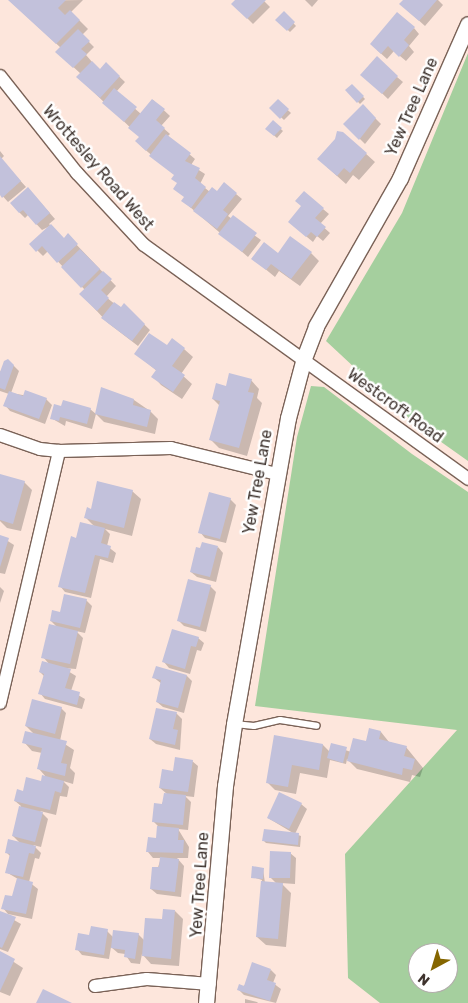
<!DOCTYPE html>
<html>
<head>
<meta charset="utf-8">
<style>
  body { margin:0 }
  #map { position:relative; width:468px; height:1003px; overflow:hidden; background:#fde6dc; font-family:Rubik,sans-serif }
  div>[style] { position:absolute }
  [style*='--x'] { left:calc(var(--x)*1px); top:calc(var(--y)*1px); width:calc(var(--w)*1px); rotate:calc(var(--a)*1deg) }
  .green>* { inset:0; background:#a5cf9e }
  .shadow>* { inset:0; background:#0003 }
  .building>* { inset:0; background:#c2c1db }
  .roads { filter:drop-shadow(1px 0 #7a6257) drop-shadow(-1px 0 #7a6257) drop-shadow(0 1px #7a6257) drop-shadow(0 -1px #7a6257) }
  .service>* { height:6px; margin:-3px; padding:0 3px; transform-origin:3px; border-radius:3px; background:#fff }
  .minor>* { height:12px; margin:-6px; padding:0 6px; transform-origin:6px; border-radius:6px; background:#fff }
  .tertiary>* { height:15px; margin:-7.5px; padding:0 7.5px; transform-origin:7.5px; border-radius:7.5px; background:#fff }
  span { translate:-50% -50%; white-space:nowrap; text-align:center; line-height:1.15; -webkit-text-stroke:5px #fff; paint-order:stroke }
  .street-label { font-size:16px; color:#3e332e }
  .north { position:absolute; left:408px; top:943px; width:50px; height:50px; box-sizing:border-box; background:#fff; border:1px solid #b2adab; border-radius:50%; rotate:219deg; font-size:14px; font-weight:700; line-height:20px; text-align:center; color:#3e332e }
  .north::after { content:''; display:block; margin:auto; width:18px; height:22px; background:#856600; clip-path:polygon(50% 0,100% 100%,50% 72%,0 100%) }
</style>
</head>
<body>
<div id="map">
  <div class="green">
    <i style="clip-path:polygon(468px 53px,468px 461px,413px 422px,326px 341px,402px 213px)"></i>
    <i style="clip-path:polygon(evenodd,311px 386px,324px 387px,412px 454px,468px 492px,468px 1003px,380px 1003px,348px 978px,345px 854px,457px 730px,255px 706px,297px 437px,311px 386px,418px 953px,448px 953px,448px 983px,418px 983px,418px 953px)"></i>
  </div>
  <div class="shadow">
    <i style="clip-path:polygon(83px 0,71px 12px,88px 29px,82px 35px,94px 47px,86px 55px,100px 71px,106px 64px,125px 82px,116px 92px,141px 114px,153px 100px,170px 116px,161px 126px,170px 134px,168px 136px,195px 159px,191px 165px,205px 174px,200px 184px,210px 192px,236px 194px,242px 199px,228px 216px,261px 240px,248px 257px,183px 201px,185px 198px,175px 175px,142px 147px,140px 137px,78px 77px,81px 74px,57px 52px,61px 48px,10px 1px)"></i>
    <i style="clip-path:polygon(236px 0,263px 0,270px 7px,253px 24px,233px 4px)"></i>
    <i style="clip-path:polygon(305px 0,318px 0,312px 7px)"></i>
    <i style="clip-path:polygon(404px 0,438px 0,443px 5px,425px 26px,406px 9px)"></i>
    <i style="clip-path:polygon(284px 13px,296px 26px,290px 32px,277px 20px)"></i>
    <i style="clip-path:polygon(414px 28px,419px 34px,409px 46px,414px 52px,406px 61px,394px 51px,387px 59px,377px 50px)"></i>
    <i style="clip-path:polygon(397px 77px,403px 82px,388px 99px,368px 80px)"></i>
    <i style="clip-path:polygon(352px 85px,365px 99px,360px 104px,347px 90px)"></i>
    <i style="clip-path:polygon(278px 101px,291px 113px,284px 120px,271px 108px)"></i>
    <i style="clip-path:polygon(363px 106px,381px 124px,365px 144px,345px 124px)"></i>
    <i style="clip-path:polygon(273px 122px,283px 131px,277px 138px,267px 129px)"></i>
    <i style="clip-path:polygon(343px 133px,375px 162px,359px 180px,353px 175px,346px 184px,327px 167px)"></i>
    <i style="clip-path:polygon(0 151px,4px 156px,1px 159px,26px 187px,8px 202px,0 193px)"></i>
    <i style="clip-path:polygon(33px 194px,55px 219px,49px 224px,64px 239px,73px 241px,116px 286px,106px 297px,121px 309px,124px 305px,150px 330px,138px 346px,108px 323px,81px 294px,85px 290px,48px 251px,43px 256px,31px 244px,50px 226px,42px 230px,28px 215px,25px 218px,19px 212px)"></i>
    <i style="clip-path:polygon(323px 209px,329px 214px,320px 224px,330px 233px,323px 241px,317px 236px,313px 242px,295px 227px)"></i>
    <i style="clip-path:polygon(311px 253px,319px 261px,300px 286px,279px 271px,275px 277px,253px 259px)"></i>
    <i style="clip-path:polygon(168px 347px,184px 349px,193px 357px,181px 374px,192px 384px,182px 399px,161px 385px,153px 376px,157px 371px,136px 354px)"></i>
    <i style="clip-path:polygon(8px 360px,19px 371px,11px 393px,46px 399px,52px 405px,45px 424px,10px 411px,5px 405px,9px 394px,0 391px,0 372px)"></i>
    <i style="clip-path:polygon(251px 380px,259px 389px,257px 398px,262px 403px,247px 456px,219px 448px,211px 440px,220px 406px,213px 399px,227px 387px)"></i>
    <i style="clip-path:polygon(102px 389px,134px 400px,150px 411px,158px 419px,155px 434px,104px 422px,96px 414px,92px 429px,66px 421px,65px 426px,51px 418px,90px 409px,96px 414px)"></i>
    <i style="clip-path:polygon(0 475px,24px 482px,32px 490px,21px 531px,7px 528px,0 521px)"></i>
    <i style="clip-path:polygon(132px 491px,141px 499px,132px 536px,105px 529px,110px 534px,107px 546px,116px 553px,113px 563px,100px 559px,91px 598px,65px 592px,60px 586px,77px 539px,94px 526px,86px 518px,92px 510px)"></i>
    <i style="clip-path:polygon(230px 499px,236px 505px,226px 543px,205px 538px,200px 532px)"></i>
    <i style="clip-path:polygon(0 536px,14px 545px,5px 574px,0 573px)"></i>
    <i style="clip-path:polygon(218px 547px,223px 553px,216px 582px,197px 577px,191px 572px)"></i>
    <i style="clip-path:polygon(210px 586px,216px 592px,206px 632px,184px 626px,179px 621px)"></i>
    <i style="clip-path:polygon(0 587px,4px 591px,0 603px)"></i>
    <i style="clip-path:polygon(86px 600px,92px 606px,85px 633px,76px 631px,83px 638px,76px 669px,63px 668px,76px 676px,71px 691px,85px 699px,82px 709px,45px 699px,40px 693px,44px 676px,40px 672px,50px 665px,43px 657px,58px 628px,51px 621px)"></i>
    <i style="clip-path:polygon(198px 638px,204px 643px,201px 651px,197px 650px,190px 674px,169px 668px,164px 662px)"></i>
    <i style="clip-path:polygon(187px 676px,192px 681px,184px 713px,163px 707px,157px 702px,162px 684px,153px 677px)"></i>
    <i style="clip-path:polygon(61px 708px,66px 713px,60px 741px,74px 750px,70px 768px,75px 773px,73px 784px,63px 781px,69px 787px,67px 797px,60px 796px,56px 815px,40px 811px,48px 819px,41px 847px,33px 845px,41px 853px,39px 859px,35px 858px,29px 882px,38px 889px,32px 919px,8px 914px,3px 908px,13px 898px,18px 879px,6px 872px,10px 856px,6px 852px,21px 844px,13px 836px,21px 806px,15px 801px,47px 778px,39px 769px,42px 753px,32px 751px,24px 742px,35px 735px,26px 726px)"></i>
    <i style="clip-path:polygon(176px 713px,182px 719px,180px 750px,156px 744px,150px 739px)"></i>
    <i style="clip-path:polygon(370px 729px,381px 732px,389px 742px,406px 747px,423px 768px,420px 777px,412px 775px,410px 782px,357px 769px,347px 759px,346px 764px,330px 760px,327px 778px,300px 773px,296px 794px,275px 790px,267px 782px,275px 736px,323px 745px,330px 752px,331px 745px,351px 752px,366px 743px)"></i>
    <i style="clip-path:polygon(192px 761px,198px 766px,194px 797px,185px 796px,191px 802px,188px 830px,178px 829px,189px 847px,188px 858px,177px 858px,184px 866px,181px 897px,157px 894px,151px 889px,161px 858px,153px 858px,148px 852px,157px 840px,158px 826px,153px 821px,167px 794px,160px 788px,174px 772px)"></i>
    <i style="clip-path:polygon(301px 804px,307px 809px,295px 834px,301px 836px,300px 847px,266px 843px,264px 841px,293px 833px,268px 818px)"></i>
    <i style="clip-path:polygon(290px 853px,296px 858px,295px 884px,281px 883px,291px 893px,286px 947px,266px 945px,257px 937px,262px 880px,252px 877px,263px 869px,265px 883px,277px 884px,270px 877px)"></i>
    <i style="clip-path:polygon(175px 911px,183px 919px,179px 966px,151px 964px,142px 954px,140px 964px,131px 963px,125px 954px,118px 953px,111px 947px,109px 959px,82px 955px,77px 949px,90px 937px,107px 931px,113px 937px,138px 934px,144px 940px)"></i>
    <i style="clip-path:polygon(0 912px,21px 924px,8px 952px,0 949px)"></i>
    <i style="clip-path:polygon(0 953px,23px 968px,10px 996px,0 992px)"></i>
    <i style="clip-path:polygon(271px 970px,276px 975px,273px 983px,281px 989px,276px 1003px,244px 995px,238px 989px)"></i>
    <i style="clip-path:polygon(245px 999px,257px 1002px,258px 1003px,245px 1003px)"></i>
  </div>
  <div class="building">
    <i style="clip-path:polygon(8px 0,66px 0,58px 8px,65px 15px,70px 10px,80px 20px,56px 44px)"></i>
    <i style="clip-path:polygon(235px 0,266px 0,247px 19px,231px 4px)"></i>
    <i style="clip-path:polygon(403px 0,437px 0,419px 21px,399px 4px)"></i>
    <i style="clip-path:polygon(284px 11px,295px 22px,287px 31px,275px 20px)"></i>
    <i style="clip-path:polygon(397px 12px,415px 27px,404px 40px,409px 45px,399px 57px,388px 46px,381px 54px,370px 44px)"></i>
    <i style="clip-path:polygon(78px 29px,90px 41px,81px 49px,87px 54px,73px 68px,55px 52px)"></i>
    <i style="clip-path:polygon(377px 56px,398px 76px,382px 94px,360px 75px)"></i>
    <i style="clip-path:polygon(92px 61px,100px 69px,106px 62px,120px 76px,100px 98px,76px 77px)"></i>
    <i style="clip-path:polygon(352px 84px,364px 96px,357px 103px,345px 90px)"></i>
    <i style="clip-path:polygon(114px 88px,137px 107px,124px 122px,102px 103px)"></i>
    <i style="clip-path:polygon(152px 99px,165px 109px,156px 120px,165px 128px,146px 151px,135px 141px,139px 137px,128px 128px)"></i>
    <i style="clip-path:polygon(278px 99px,289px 109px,280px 119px,269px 108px)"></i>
    <i style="clip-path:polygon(363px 104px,376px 118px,359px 140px,343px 124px)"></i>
    <i style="clip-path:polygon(273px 120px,282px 128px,274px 136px,265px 129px)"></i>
    <i style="clip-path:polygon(337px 131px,343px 132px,367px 153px,350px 173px,344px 168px,337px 176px,317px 159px,335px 139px)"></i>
    <i style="clip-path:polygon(166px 134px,191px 153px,185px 161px,200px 168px,195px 178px,206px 187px,191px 208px,181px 201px,184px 197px,173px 189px,177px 183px,171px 179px,174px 175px,149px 156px)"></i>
    <i style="clip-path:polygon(0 156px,21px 181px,2px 198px,0 195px)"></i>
    <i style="clip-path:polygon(224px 182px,237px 193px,223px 210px,228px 214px,217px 229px,193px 211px,212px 187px,217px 191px)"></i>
    <i style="clip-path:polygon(28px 187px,50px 213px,36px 225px,23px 210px,19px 213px,10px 203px)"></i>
    <i style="clip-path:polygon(304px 191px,324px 208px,315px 218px,326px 227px,317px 237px,311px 232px,306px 237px,288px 222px,301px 206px,295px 201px)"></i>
    <i style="clip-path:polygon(233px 215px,257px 233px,242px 252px,218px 234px)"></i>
    <i style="clip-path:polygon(51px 224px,64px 238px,68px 233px,78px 244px,57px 263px,42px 246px,36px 252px,29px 244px)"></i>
    <i style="clip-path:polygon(290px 236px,312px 252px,291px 279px,271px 264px,266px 270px,251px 259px,264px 242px,278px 253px)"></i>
    <i style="clip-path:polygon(80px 249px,100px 269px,81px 288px,61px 267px)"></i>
    <i style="clip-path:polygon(103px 271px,112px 279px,101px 290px,109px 298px,97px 311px,79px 294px)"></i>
    <i style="clip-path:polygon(114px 302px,121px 307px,124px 303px,145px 324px,132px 341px,101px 318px)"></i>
    <i style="clip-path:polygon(149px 333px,167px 345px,172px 338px,185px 348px,172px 366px,185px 375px,173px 392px,151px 377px,156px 370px,134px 354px)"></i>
    <i style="clip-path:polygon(8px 359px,14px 365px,5px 390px,0 388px,0 372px,4px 361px)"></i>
    <i style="clip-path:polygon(229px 373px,252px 379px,248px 392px,254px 393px,239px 448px,209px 440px,220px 401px,212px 399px,216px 383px,226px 386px)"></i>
    <i style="clip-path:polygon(101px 387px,134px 399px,133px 405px,151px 410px,147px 427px,95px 414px)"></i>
    <i style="clip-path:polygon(25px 390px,47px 398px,39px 419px,3px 406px,9px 391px,23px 396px)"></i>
    <i style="clip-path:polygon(63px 400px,91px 408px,87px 424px,60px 417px,59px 421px,50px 419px,54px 404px,61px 406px)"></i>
    <i style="clip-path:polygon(0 474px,25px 481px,13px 524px,0 520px)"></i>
    <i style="clip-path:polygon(97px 481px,133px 490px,124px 528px,84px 518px,87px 507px,91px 509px)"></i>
    <i style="clip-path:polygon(209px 492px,231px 498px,220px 539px,198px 533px)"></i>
    <i style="clip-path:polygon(80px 522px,105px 528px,101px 543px,111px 546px,108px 558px,95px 555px,85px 593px,58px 587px,71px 536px,76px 538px)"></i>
    <i style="clip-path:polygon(0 535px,9px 538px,0 567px)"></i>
    <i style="clip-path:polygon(202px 542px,218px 546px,210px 577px,190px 572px,196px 547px,200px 548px)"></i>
    <i style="clip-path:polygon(188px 579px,211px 585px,200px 627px,177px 621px)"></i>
    <i style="clip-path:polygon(64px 594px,87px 599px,80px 628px,50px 621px,52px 610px,60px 612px)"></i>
    <i style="clip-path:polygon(49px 624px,78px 631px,70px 664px,41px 658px)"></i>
    <i style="clip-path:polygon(172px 629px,199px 637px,196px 647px,191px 646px,185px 669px,162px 662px)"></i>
    <i style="clip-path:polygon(42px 661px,71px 669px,65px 688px,80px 692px,77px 705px,38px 694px,44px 674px,39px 672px)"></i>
    <i style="clip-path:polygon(156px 666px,187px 675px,178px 708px,156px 702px,161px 680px,152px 678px)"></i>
    <i style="clip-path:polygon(32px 699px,62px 707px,55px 734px,25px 726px)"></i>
    <i style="clip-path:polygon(156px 708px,177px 712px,173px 729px,178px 730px,175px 745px,149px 739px)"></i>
    <i style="clip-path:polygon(369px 728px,381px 731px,379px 739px,407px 746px,404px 756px,415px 759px,412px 770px,403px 768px,402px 775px,347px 761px,353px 738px,366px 741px)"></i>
    <i style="clip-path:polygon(25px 731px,67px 741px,61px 763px,67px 764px,65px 776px,37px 769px,42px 748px,22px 743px)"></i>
    <i style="clip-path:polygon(274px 735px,323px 744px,319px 770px,292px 765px,288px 787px,266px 783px)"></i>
    <i style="clip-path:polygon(331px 743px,347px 747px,343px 763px,327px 758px)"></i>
    <i style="clip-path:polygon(175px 757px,193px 760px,188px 792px,159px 788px,162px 769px,173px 771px)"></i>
    <i style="clip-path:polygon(42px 775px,64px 781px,61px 793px,55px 791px,50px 810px,14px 801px,17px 789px,23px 791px,26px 777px,41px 781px)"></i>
    <i style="clip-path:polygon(279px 792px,302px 803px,289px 829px,267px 818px)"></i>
    <i style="clip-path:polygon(164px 793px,186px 795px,183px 825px,152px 822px,154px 803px,162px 804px)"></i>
    <i style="clip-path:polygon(19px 806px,43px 812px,35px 842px,12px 836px)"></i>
    <i style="clip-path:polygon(157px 826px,179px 828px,178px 840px,184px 840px,183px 853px,146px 852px,148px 837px,156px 838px)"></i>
    <i style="clip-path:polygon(264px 829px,299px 833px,298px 845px,262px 841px)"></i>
    <i style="clip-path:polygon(8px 839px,36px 846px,34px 854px,29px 853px,23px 877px,5px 873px,10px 854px,5px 853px)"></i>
    <i style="clip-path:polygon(270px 851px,291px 852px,290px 878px,269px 878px)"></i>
    <i style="clip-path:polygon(160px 857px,179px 859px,175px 892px,150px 889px,152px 867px,159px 867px)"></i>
    <i style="clip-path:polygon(252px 866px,264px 868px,263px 879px,251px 878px)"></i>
    <i style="clip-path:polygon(17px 878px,33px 882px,26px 914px,1px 909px,5px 895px,12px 896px)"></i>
    <i style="clip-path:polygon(261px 881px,283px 883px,278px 939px,256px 937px)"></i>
    <i style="clip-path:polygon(163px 909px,175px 910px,171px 959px,142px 956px,145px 918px,162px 919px)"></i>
    <i style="clip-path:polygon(0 911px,16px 917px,2px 948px,0 947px)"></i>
    <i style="clip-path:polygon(91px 926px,108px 929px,104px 955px,75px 950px,78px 933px,89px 935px)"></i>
    <i style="clip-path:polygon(113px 930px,139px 933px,135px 959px,124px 957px,125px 950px,111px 948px)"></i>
    <i style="clip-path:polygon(0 951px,15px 959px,0 991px)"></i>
    <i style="clip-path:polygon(252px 962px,271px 969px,267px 980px,276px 983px,270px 1001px,237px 990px,239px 984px,244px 986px)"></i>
    <i style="clip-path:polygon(43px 989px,72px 1003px,36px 1003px)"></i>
  </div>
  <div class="roads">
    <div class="service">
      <i style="--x:235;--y:724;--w:19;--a:6"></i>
      <i style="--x:254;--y:726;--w:27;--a:-13"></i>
      <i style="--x:280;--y:720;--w:37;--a:9"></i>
    </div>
    <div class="minor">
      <i style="--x:0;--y:76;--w:124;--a:51.6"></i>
      <i style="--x:77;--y:173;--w:98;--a:47.1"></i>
      <i style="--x:144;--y:245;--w:400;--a:35.8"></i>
      <i style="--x:0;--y:435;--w:42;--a:19.3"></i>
      <i style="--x:40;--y:449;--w:19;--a:6"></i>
      <i style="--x:59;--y:451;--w:112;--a:-1.5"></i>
      <i style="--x:171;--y:448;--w:109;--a:13.8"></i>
      <i style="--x:0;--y:703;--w:259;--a:-76.8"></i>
      <i style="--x:95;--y:986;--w:52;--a:-7.7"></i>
      <i style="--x:147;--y:979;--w:63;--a:4.5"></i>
    </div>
    <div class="tertiary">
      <i style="--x:206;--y:1003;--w:218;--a:-85"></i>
      <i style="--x:225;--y:786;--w:63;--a:-81.7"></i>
      <i style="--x:234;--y:724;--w:311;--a:-80"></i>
      <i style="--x:288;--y:418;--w:62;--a:-75.1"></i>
      <i style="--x:304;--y:358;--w:34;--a:-69"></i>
      <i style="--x:316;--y:326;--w:170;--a:-60.4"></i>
      <i style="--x:400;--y:178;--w:168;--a:-66.2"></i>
    </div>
  </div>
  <div class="street-label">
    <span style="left:412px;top:107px;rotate:-66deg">Yew Tree Lane</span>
    <span style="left:98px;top:168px;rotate:49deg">Wrottesley Road West</span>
    <span style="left:395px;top:406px;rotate:36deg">Westcroft Road</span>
    <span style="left:258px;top:482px;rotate:-80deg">Yew Tree Lane</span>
    <span style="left:200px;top:885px;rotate:-86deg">Yew Tree Lane</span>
  </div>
  <div class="north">N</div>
</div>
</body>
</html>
